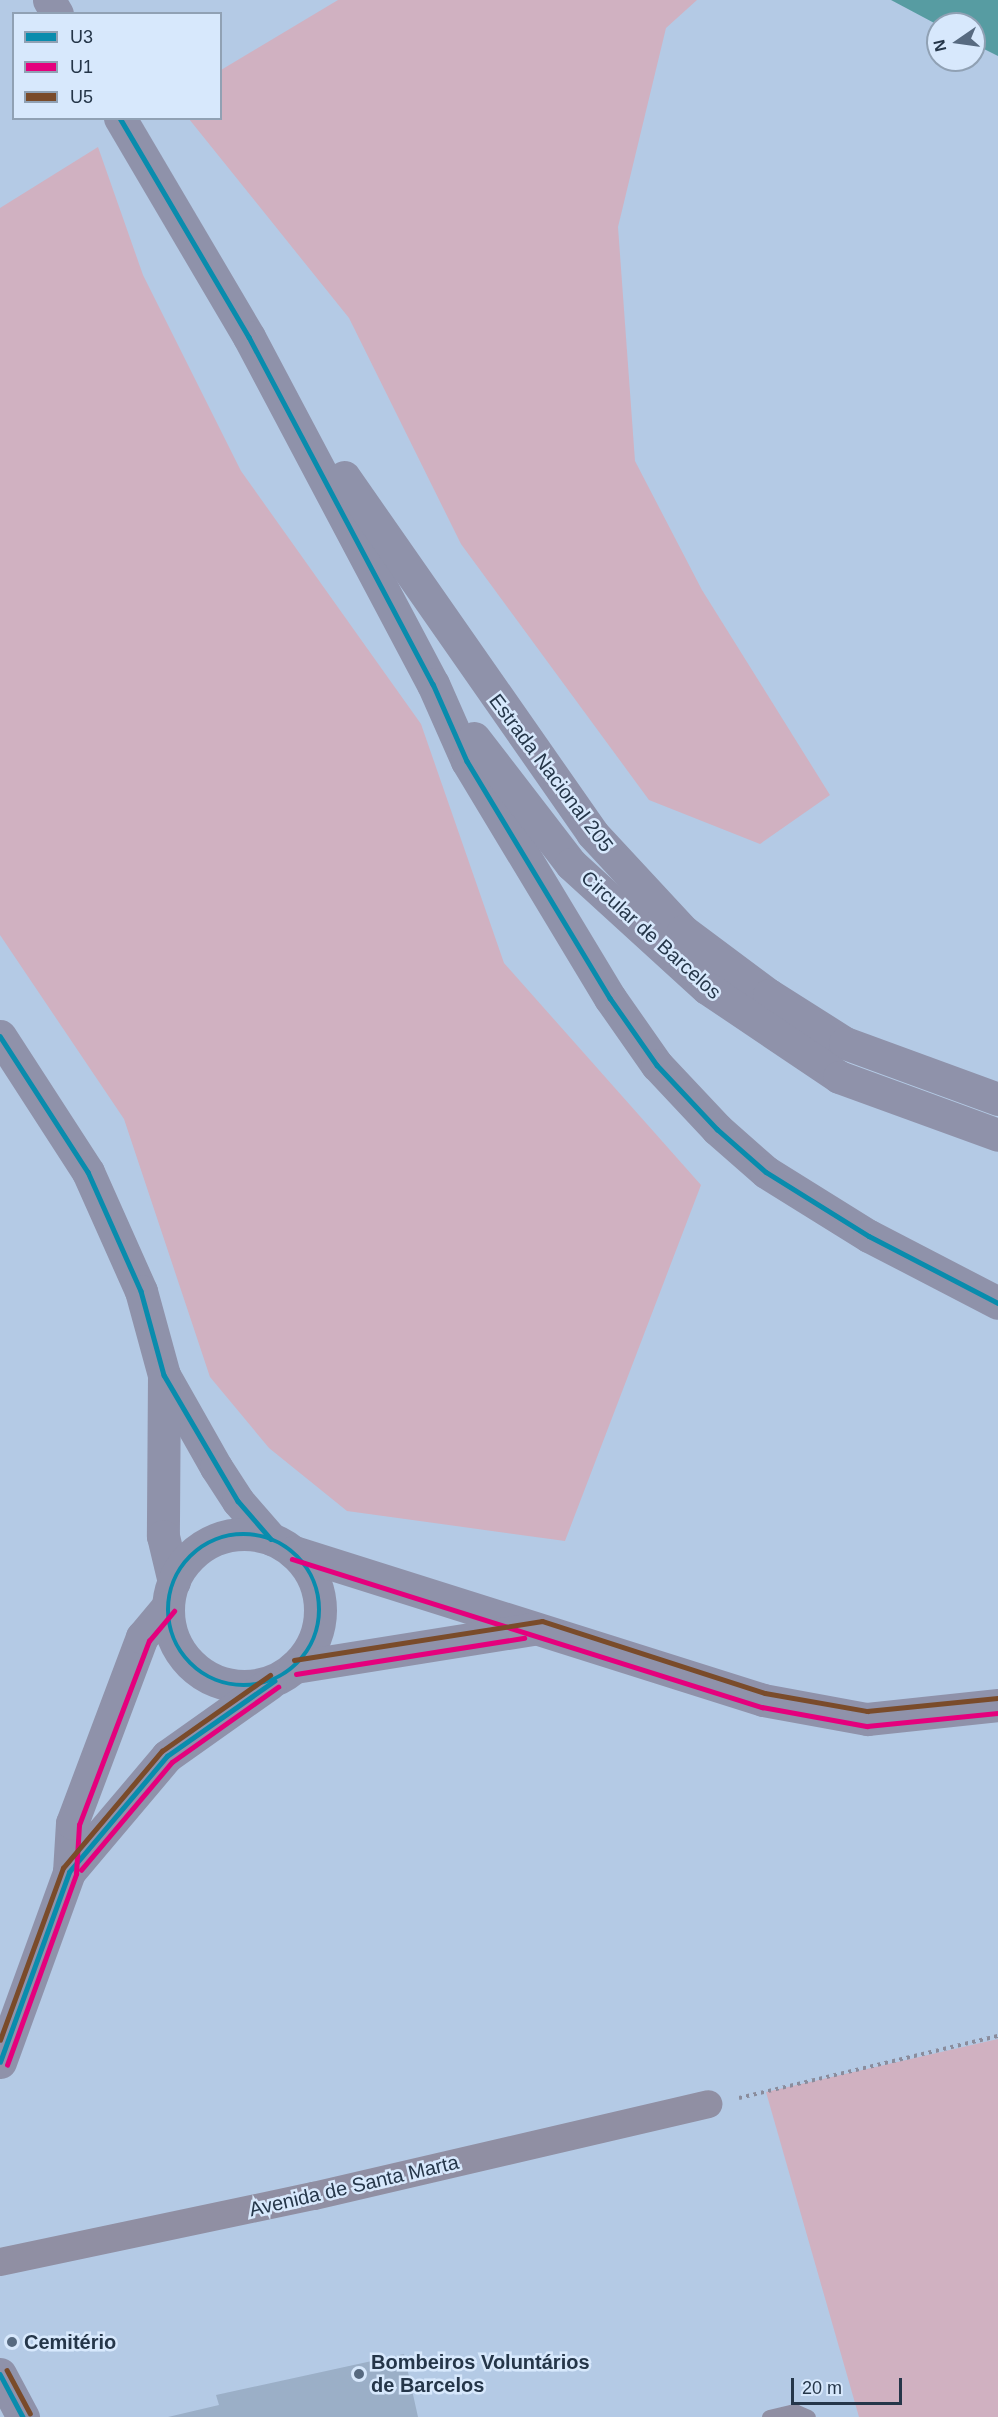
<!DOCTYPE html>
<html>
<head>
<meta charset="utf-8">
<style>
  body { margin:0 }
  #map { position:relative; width:998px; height:2417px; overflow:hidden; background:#b4cae5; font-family:Arial,sans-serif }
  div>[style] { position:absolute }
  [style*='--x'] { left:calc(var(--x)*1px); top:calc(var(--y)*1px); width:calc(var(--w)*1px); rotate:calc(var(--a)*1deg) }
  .green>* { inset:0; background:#d0b1c1 }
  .water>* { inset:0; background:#579ca2 }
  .building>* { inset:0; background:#9bafc7 }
  .path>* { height:4px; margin-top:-2px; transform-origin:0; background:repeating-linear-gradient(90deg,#8a8c9c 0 3px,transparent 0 7.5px) }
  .lane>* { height:15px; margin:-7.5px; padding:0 7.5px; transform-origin:7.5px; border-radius:7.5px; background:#908fa3 }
  .street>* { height:28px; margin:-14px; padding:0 14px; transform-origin:14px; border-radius:14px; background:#908fa3 }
  .primary>* { height:33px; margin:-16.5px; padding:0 16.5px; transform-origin:16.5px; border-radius:16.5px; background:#8f92aa }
  .primary>.ring { margin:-16.5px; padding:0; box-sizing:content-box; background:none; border:33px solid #8f92aa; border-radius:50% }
  .bus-1>* { height:4.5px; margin:-2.25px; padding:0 2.25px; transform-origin:2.25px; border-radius:2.25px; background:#098cad }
  .bus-1>.ring { margin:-2.25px; padding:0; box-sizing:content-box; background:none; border:4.5px solid #098cad; border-radius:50% }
  .bus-2>* { height:4.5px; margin:-2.25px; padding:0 2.25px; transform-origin:2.25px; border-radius:2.25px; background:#e5007d }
  .bus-3>* { height:4.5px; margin:-2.25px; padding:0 2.25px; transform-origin:2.25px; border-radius:2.25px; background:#7a4b2a }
  .dots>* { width:16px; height:16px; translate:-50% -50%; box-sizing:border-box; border:3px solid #d7e8fc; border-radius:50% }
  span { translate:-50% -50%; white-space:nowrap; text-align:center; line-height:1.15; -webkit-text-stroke:5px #d7e8fc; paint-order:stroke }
  .street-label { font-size:20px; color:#253649 }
  .poi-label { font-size:20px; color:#253649; font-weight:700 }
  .left { translate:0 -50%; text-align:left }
  .legend { position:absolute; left:12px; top:12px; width:210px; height:108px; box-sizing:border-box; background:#d7e8fc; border:2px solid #90a1b4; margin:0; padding:8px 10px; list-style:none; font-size:18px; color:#253649 }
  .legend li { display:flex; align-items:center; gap:12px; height:30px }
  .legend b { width:30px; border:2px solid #90a1b4 }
  .north { position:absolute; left:926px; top:12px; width:60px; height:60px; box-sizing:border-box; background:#d7e8fc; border:2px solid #90a1b4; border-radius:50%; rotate:257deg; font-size:16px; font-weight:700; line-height:24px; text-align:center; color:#253649 }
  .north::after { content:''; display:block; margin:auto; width:21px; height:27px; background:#576a80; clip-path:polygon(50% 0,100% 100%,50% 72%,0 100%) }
  .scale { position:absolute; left:791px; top:2378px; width:111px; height:27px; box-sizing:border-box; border:3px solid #253649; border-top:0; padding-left:8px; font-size:18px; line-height:21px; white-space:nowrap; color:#253649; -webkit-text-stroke:4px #d7e8fc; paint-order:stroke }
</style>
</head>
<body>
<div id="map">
  <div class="green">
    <i style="clip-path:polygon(338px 0,697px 0,666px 28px,618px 227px,635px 461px,702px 590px,830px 795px,760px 844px,649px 800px,461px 544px,349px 318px,189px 119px,220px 118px,221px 70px)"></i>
    <i style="clip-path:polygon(98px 147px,143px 275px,241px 471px,421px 724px,504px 963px,701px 1185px,565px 1541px,347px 1511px,269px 1448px,210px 1377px,124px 1119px,0 935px,0 208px)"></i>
    <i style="clip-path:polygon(998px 2039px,998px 2417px,859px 2417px,766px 2092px)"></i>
  </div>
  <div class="water">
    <i style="clip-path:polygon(891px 0,998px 0,998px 56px,974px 44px,974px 24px,938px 25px)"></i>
  </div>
  <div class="building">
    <i style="clip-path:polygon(404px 2354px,418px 2417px,168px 2417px,219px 2405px,216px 2395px)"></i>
  </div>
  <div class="path">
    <i style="--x:739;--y:2098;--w:266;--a:-13.5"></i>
  </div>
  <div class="lane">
    <i style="--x:769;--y:2417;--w:26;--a:-13"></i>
    <i style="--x:794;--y:2411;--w:15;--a:23"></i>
  </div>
  <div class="street">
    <i style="--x:0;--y:2262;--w:321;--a:-11.9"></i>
    <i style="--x:314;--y:2196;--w:405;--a:-13.1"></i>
  </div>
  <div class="primary">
    <i style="--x:49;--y:0;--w:16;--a:60"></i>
    <i style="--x:120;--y:118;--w:254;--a:59.5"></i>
    <i style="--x:249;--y:337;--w:393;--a:62.1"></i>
    <i style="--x:433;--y:684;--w:84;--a:66.2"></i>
    <i style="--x:467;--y:761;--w:277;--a:58.9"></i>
    <i style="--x:610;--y:998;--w:82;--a:55"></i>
    <i style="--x:657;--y:1065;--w:88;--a:46.8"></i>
    <i style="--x:717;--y:1129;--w:65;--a:41.3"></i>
    <i style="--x:766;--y:1172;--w:121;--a:31.9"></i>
    <i style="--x:869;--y:1236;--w:145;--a:27.4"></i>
    <i style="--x:344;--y:477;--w:434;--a:55.1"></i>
    <i style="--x:592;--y:833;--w:134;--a:47.1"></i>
    <i style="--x:683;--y:931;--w:107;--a:36.7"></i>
    <i style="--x:769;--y:995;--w:90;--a:32.3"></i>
    <i style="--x:845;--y:1043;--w:163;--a:20.1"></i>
    <i style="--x:474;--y:738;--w:159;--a:52.4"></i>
    <i style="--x:571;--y:864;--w:184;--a:42.4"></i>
    <i style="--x:707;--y:988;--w:159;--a:34"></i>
    <i style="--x:839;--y:1077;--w:169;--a:20"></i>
    <i style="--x:0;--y:1036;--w:162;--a:57.1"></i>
    <i style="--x:88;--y:1172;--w:130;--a:66"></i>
    <i style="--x:141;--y:1291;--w:87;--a:74.7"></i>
    <i style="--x:164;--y:1375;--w:106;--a:60.5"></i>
    <i style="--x:216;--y:1467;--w:40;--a:57.1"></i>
    <i style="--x:238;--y:1501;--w:50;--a:49"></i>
    <i style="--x:164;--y:1375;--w:161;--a:90.4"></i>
    <i style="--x:163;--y:1536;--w:47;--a:76.6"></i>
    <i class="ring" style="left:168px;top:1534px;width:119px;height:119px"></i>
    <i style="--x:294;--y:1552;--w:492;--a:17.5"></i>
    <i style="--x:763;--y:1700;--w:106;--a:10.4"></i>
    <i style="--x:867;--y:1719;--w:132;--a:-6.1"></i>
    <i style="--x:295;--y:1667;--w:241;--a:-9.1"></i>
    <i style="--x:69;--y:1872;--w:152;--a:-49.8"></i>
    <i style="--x:167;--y:1756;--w:126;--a:-35.3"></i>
    <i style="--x:0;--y:2062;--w:202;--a:-70"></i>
    <i style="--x:69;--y:1872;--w:49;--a:-86.5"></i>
    <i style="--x:72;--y:1823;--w:199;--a:-69.4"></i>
    <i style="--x:142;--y:1637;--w:40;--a:-50"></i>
    <i style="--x:0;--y:2374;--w:49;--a:61.9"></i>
  </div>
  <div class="bus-1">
    <i style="--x:120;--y:118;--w:254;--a:59.5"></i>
    <i style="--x:249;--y:337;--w:393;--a:62.1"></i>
    <i style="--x:433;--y:684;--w:84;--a:66.2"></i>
    <i style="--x:467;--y:761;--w:277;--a:58.9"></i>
    <i style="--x:610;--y:998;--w:82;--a:55"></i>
    <i style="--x:657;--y:1065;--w:88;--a:46.8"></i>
    <i style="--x:717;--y:1129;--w:65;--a:41.3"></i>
    <i style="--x:766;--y:1172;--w:121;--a:31.9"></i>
    <i style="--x:869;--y:1236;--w:145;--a:27.4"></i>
    <i style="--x:0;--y:1036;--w:162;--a:57.1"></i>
    <i style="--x:88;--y:1172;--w:130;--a:66"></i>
    <i style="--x:141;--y:1291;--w:87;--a:74.7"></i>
    <i style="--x:164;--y:1375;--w:146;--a:59.6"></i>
    <i style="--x:238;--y:1501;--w:50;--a:49"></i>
    <i class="ring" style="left:168px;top:1534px;width:147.5px;height:147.5px"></i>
    <i style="--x:0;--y:2062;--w:202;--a:-70"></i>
    <i style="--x:69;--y:1872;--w:152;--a:-49.8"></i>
    <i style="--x:167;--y:1756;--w:131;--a:-35"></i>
    <i style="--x:0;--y:2374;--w:49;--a:61.9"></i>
  </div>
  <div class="bus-2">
    <i style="--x:292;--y:1559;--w:493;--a:17.5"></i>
    <i style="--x:762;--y:1707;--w:107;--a:10.3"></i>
    <i style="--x:867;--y:1726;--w:132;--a:-5.7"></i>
    <i style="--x:296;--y:1674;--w:231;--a:-9"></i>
    <i style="--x:81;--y:1870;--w:141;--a:-49.9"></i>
    <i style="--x:172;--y:1762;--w:130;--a:-35.3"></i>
    <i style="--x:7;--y:2065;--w:203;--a:-70.1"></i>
    <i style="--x:76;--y:1874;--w:49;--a:-86.5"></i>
    <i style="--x:79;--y:1825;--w:197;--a:-69.2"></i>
    <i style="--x:149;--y:1641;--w:39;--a:-50"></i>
  </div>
  <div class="bus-3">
    <i style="--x:294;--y:1660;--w:251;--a:-8.9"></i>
    <i style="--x:542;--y:1621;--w:234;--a:17.9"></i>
    <i style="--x:765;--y:1693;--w:104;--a:10"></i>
    <i style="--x:867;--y:1711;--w:131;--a:-5.7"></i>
    <i style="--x:0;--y:2040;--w:183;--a:-69.9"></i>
    <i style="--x:63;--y:1868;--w:153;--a:-49.8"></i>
    <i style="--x:162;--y:1751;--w:132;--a:-35.1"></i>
    <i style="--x:7;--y:2370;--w:49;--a:61.9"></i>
  </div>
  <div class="dots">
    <i style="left:12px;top:2342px;background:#576a80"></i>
    <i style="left:359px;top:2374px;background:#576a80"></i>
  </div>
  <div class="street-label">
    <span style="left:551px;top:773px;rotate:53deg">Estrada Nacional 205</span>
    <span style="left:651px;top:935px;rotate:42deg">Circular de Barcelos</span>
    <span style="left:354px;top:2186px;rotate:-13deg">Avenida de Santa Marta</span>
  </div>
  <div class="poi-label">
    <span class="left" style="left:24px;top:2342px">Cemitério</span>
    <span class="left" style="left:371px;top:2374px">Bombeiros Voluntários<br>de Barcelos</span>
  </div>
  <ul class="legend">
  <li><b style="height:8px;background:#098cad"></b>U3</li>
  <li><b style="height:8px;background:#e5007d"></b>U1</li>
  <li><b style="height:8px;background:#7a4b2a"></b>U5</li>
  </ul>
  <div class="north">N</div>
  <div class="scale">20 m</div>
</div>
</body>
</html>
